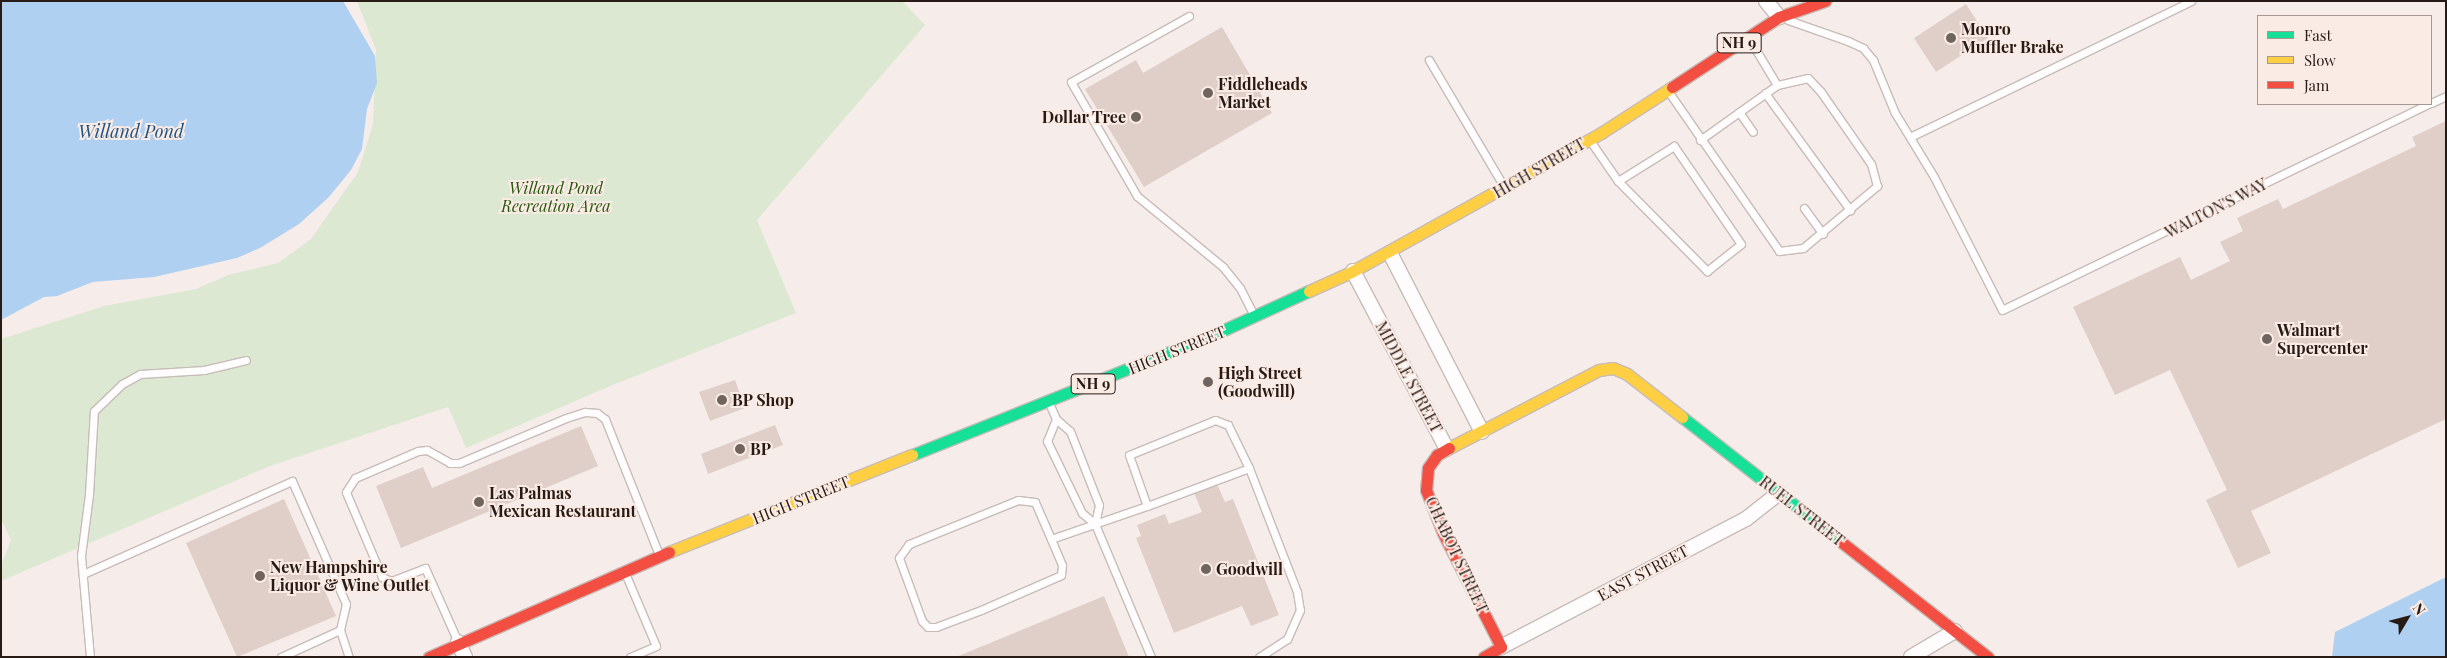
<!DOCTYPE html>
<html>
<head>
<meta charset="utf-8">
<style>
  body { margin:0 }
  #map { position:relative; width:2447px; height:658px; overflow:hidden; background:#f6edea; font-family:"Playfair Display",serif }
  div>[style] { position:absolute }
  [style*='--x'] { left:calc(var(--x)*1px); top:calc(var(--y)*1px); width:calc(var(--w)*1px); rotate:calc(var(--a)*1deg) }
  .green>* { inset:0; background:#dce8d2 }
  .water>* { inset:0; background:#afd0f0 }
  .building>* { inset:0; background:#dfcfc8 }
  .roads { filter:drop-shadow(1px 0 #c7bcb8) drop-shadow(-1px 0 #c7bcb8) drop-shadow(0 1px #c7bcb8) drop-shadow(0 -1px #c7bcb8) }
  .lane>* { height:7px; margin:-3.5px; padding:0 3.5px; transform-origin:3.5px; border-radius:3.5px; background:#fefcfc }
  .street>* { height:14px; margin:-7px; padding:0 7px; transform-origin:7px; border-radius:7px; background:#fefcfc }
  .fast>* { height:11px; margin:-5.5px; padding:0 5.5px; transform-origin:5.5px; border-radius:5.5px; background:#16e098 }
  .slow>* { height:11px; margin:-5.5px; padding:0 5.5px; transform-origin:5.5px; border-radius:5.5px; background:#ffcf43 }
  .jam>* { height:11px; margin:-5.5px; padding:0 5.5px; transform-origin:5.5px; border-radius:5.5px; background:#f24e42 }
  .dots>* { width:14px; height:14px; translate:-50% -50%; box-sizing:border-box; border:2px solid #fbebe5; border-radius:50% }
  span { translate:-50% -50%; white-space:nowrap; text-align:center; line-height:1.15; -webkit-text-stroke:4px #fbebe5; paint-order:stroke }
  .shield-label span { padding:1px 4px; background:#fbebe5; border:1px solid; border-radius:4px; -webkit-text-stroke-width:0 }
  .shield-label { font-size:15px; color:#281a15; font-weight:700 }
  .poi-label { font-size:16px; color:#281a15; font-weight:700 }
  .left { translate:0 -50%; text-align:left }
  .right { translate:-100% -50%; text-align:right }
  .street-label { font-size:16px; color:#281a15 }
  .park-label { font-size:16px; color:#24570b; font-style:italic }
  .water-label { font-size:18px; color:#1d5380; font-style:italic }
  .frame { position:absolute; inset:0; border:2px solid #281a15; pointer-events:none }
  .legend { position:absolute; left:2257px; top:15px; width:175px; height:90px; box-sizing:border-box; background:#fbebe5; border:1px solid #a79792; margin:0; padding:6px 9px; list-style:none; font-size:15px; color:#281a15 }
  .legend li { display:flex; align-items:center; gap:10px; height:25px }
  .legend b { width:25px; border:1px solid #a79792 }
  .north { position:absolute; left:2382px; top:593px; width:50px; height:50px; -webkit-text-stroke:4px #fbebe5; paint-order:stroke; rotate:53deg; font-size:14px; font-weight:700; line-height:20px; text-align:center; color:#281a15 }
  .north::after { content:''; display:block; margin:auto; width:18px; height:22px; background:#281a15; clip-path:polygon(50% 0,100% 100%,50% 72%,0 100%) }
</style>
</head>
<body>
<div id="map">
  <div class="green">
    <i style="clip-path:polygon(357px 1px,902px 1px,925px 25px,757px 220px,796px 313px,615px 384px,466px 448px,448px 407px,270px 466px,1px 581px,1px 565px,11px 540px,1px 519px,1px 339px,104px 306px,196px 289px,228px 275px,278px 263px,311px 239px,358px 172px,373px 124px,376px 50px)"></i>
  </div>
  <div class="water">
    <i style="clip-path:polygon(1px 1px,343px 1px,375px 56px,377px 83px,367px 109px,362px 149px,351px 170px,328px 198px,299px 224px,260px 248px,237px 258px,154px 277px,93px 282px,57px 296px,44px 297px,1px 320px)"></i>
    <i style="clip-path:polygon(2446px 577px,2446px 657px,2332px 657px,2335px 632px)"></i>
  </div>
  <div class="building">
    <i style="clip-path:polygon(1966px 4px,1988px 38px,1936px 72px,1914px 38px)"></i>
    <i style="clip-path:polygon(1222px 27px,1272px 113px,1144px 187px,1085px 89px,1136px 60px,1143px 73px)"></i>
    <i style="clip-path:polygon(2446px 121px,2446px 419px,2251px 511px,2271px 553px,2238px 568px,2206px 500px,2227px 490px,2170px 370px,2115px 395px,2073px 307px,2180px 257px,2191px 280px,2230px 261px,2220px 242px,2243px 231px,2237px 218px,2278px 199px,2283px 209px,2416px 146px,2412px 137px)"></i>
    <i style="clip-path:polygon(735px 380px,745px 408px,710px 421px,699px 392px)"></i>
    <i style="clip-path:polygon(775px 425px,783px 445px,708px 474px,701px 454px)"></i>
    <i style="clip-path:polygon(581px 426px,598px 466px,401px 548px,376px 486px,423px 467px,432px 488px)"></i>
    <i style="clip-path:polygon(1217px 484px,1225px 502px,1233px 499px,1279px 615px,1251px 626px,1242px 606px,1174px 633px,1136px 538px,1141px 536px,1137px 525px,1165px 514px,1169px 524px,1202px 512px,1194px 493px)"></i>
    <i style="clip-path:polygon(284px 499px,336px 616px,237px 657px,186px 543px)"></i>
    <i style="clip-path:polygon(1104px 596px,1129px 657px,956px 657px)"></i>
  </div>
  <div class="roads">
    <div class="lane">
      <i style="--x:1189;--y:16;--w:135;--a:150.8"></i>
      <i style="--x:1071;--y:82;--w:132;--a:59.9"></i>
      <i style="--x:1137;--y:196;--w:112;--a:39.5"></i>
      <i style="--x:1223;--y:267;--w:27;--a:51"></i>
      <i style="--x:1240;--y:288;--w:29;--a:63"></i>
      <i style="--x:1788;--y:20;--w:64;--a:19.3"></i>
      <i style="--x:1848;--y:41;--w:17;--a:25"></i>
      <i style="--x:1863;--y:48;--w:16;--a:50"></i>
      <i style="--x:1873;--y:60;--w:57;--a:67.5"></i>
      <i style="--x:1895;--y:113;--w:75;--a:58.6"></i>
      <i style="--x:1934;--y:177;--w:149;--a:62.9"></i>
      <i style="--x:2002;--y:310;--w:474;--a:-25.8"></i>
      <i style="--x:1429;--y:60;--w:145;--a:59.4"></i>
      <i style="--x:1668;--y:91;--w:195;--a:55.2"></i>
      <i style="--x:1779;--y:251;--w:24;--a:-7"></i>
      <i style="--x:1803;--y:248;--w:97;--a:-40"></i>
      <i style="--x:1877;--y:186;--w:23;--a:-105"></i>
      <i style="--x:1871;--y:164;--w:88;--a:-124.8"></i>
      <i style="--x:1821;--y:92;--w:19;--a:-133"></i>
      <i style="--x:1808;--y:78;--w:32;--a:167"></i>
      <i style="--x:1777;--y:85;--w:52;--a:-121"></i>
      <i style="--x:1765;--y:93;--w:145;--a:54"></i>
      <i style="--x:2431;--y:103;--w:17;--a:-25"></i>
      <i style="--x:1739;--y:112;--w:24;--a:55"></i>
      <i style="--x:1910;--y:137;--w:312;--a:-25.8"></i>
      <i style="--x:1700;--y:140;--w:95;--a:-35.5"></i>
      <i style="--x:1591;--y:142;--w:47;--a:55.3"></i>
      <i style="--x:1618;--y:181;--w:127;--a:45.3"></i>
      <i style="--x:1707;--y:271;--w:43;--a:-38.5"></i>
      <i style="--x:1741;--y:244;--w:119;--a:-124.4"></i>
      <i style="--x:1674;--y:146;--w:66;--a:148"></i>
      <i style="--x:1804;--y:208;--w:32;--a:54"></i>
      <i style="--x:1049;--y:403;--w:17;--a:66"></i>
      <i style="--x:1056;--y:419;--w:18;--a:41"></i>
      <i style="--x:1070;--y:431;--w:79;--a:68.6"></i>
      <i style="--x:1099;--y:505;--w:19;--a:102"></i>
      <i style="--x:1056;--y:419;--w:24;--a:112"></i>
      <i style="--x:1047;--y:441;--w:80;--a:64.1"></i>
      <i style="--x:1082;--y:513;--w:17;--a:40"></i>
      <i style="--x:1095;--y:524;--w:144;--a:67.2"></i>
      <i style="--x:1147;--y:506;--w:109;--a:-20.4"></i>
      <i style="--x:1051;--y:539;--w:40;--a:-113.4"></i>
      <i style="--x:1035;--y:502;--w:17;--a:-173"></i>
      <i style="--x:1018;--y:500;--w:118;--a:158"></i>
      <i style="--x:909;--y:544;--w:17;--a:126"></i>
      <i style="--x:899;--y:558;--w:67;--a:69.9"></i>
      <i style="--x:922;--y:621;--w:8;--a:45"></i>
      <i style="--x:928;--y:627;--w:8;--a:0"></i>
      <i style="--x:936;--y:627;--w:48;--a:-20.7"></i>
      <i style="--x:981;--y:610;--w:87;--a:-23.6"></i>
      <i style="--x:1061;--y:575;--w:10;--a:-84"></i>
      <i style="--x:1062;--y:565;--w:28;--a:-113"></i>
      <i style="--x:1051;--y:539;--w:102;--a:-19"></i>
      <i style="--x:1147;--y:506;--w:54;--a:-109.4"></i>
      <i style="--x:1129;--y:455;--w:93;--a:-22.1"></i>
      <i style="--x:1215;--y:420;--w:14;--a:21"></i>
      <i style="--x:1228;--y:425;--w:48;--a:64"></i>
      <i style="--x:1249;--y:468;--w:133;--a:68.8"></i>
      <i style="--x:1297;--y:592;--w:18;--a:81"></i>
      <i style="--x:1300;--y:610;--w:32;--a:114"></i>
      <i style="--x:1287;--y:639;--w:33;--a:147"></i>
      <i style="--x:625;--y:573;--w:79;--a:67"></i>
      <i style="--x:656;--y:646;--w:28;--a:157"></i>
      <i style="--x:83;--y:574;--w:229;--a:-24"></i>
      <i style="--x:292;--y:481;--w:134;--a:66.3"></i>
      <i style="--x:346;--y:604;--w:27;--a:103"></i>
      <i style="--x:340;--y:630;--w:28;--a:72"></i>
      <i style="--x:458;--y:642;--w:81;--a:-114"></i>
      <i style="--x:425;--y:568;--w:36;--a:159"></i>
      <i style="--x:391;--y:581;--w:10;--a:-156"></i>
      <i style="--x:382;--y:577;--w:92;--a:-113"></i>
      <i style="--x:346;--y:492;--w:17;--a:-57"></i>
      <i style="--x:355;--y:478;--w:69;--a:-23.2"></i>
      <i style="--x:418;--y:451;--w:9;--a:-6"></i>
      <i style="--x:427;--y:450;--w:26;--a:29"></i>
      <i style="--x:450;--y:463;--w:9;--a:0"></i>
      <i style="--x:459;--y:463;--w:116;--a:-22.8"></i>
      <i style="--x:566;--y:418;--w:20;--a:-18"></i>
      <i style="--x:585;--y:412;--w:12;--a:5"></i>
      <i style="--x:597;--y:413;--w:10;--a:37"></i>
      <i style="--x:605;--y:419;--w:146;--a:68.3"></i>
      <i style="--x:90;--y:657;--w:101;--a:-95.1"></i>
      <i style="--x:81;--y:556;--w:63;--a:-82.6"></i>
      <i style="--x:89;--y:494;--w:83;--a:-86.6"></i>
      <i style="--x:94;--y:411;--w:39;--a:-44"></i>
      <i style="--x:122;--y:384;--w:21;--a:-29"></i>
      <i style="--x:140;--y:374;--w:64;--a:-3.6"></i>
      <i style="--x:204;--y:370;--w:43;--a:-13.4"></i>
      <i style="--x:281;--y:657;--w:65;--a:-24.6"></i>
    </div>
    <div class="street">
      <i style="--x:1766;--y:1;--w:21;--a:51"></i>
      <i style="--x:1390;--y:253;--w:201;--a:62.8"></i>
      <i style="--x:1353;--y:271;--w:201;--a:62.2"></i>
      <i style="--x:458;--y:642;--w:17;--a:65"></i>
      <i style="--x:1501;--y:647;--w:276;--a:-27.6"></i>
      <i style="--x:1746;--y:519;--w:42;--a:-38.2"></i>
      <i style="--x:1911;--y:657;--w:51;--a:-30.6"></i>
    </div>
    <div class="fast">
      <i style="--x:1682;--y:417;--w:201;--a:38.1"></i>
      <i style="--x:912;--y:455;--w:326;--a:-21.8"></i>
      <i style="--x:1215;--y:334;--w:103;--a:-24.6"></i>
    </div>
    <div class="slow">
      <i style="--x:1309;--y:291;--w:48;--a:-24.4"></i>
      <i style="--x:1353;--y:271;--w:284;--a:-29.1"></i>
      <i style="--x:1601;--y:133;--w:85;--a:-32.9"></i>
      <i style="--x:1449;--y:448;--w:169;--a:-27.5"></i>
      <i style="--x:1599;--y:370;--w:14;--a:-8"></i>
      <i style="--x:1613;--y:368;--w:15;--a:23"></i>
      <i style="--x:1627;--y:374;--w:70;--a:38"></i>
      <i style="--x:669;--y:552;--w:262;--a:-21.8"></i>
    </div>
    <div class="jam">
      <i style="--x:1672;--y:87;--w:128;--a:-33.2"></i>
      <i style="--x:1779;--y:17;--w:49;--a:-19.2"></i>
      <i style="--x:1449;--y:448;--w:14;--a:150"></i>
      <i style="--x:1437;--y:455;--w:16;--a:125"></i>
      <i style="--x:1428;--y:468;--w:22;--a:95"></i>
      <i style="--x:1426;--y:490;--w:46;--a:68.4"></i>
      <i style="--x:1443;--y:533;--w:128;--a:63"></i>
      <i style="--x:1501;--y:647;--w:20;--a:150"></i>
      <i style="--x:1840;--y:541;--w:188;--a:38.1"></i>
      <i style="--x:429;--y:657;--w:262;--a:-23.6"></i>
    </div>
  </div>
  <div class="dots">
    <i style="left:1951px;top:38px;background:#706460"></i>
    <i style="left:1208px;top:93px;background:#706460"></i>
    <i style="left:1136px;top:117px;background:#706460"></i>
    <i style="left:2267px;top:339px;background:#706460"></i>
    <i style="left:1208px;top:382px;background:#706460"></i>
    <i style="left:722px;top:400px;background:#706460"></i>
    <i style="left:740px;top:449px;background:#706460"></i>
    <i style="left:479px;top:502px;background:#706460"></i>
    <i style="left:1206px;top:569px;background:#706460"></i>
    <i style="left:260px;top:576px;background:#706460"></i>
  </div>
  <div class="shield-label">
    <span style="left:1739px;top:43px">NH 9</span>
    <span style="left:1093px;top:384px">NH 9</span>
  </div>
  <div class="poi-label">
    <span class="left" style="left:1961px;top:38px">Monro<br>Muffler Brake</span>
    <span class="left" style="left:1218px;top:93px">Fiddleheads<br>Market</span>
    <span class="right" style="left:1126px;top:117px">Dollar Tree</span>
    <span class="left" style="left:2277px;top:339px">Walmart<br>Supercenter</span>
    <span class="left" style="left:1218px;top:382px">High Street<br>(Goodwill)</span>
    <span class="left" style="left:732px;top:400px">BP Shop</span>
    <span class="left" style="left:750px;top:449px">BP</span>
    <span class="left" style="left:489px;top:502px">Las Palmas<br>Mexican Restaurant</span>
    <span class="left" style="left:270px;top:576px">New Hampshire<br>Liquor &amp; Wine Outlet</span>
    <span class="left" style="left:1216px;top:569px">Goodwill</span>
  </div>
  <div class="street-label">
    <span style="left:1539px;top:168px;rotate:-30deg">HIGH STREET</span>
    <span style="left:2216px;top:208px;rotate:-27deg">WALTON'S WAY</span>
    <span style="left:1177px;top:350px;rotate:-22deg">HIGH STREET</span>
    <span style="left:1409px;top:377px;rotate:62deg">MIDDLE STREET</span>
    <span style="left:801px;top:500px;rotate:-22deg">HIGH STREET</span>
    <span style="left:1802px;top:511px;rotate:38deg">RUEL STREET</span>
    <span style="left:1457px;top:555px;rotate:65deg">CHABOT STREET</span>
    <span style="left:1643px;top:573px;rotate:-28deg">EAST STREET</span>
  </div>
  <div class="park-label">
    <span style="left:556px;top:197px">Willand Pond<br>Recreation Area</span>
  </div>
  <div class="water-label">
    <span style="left:131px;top:131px">Willand Pond</span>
  </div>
  <div class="frame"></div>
  <ul class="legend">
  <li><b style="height:6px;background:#16e098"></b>Fast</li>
  <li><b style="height:6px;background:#ffcf43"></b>Slow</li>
  <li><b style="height:6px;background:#f24e42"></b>Jam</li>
  </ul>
  <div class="north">N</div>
</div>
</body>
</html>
